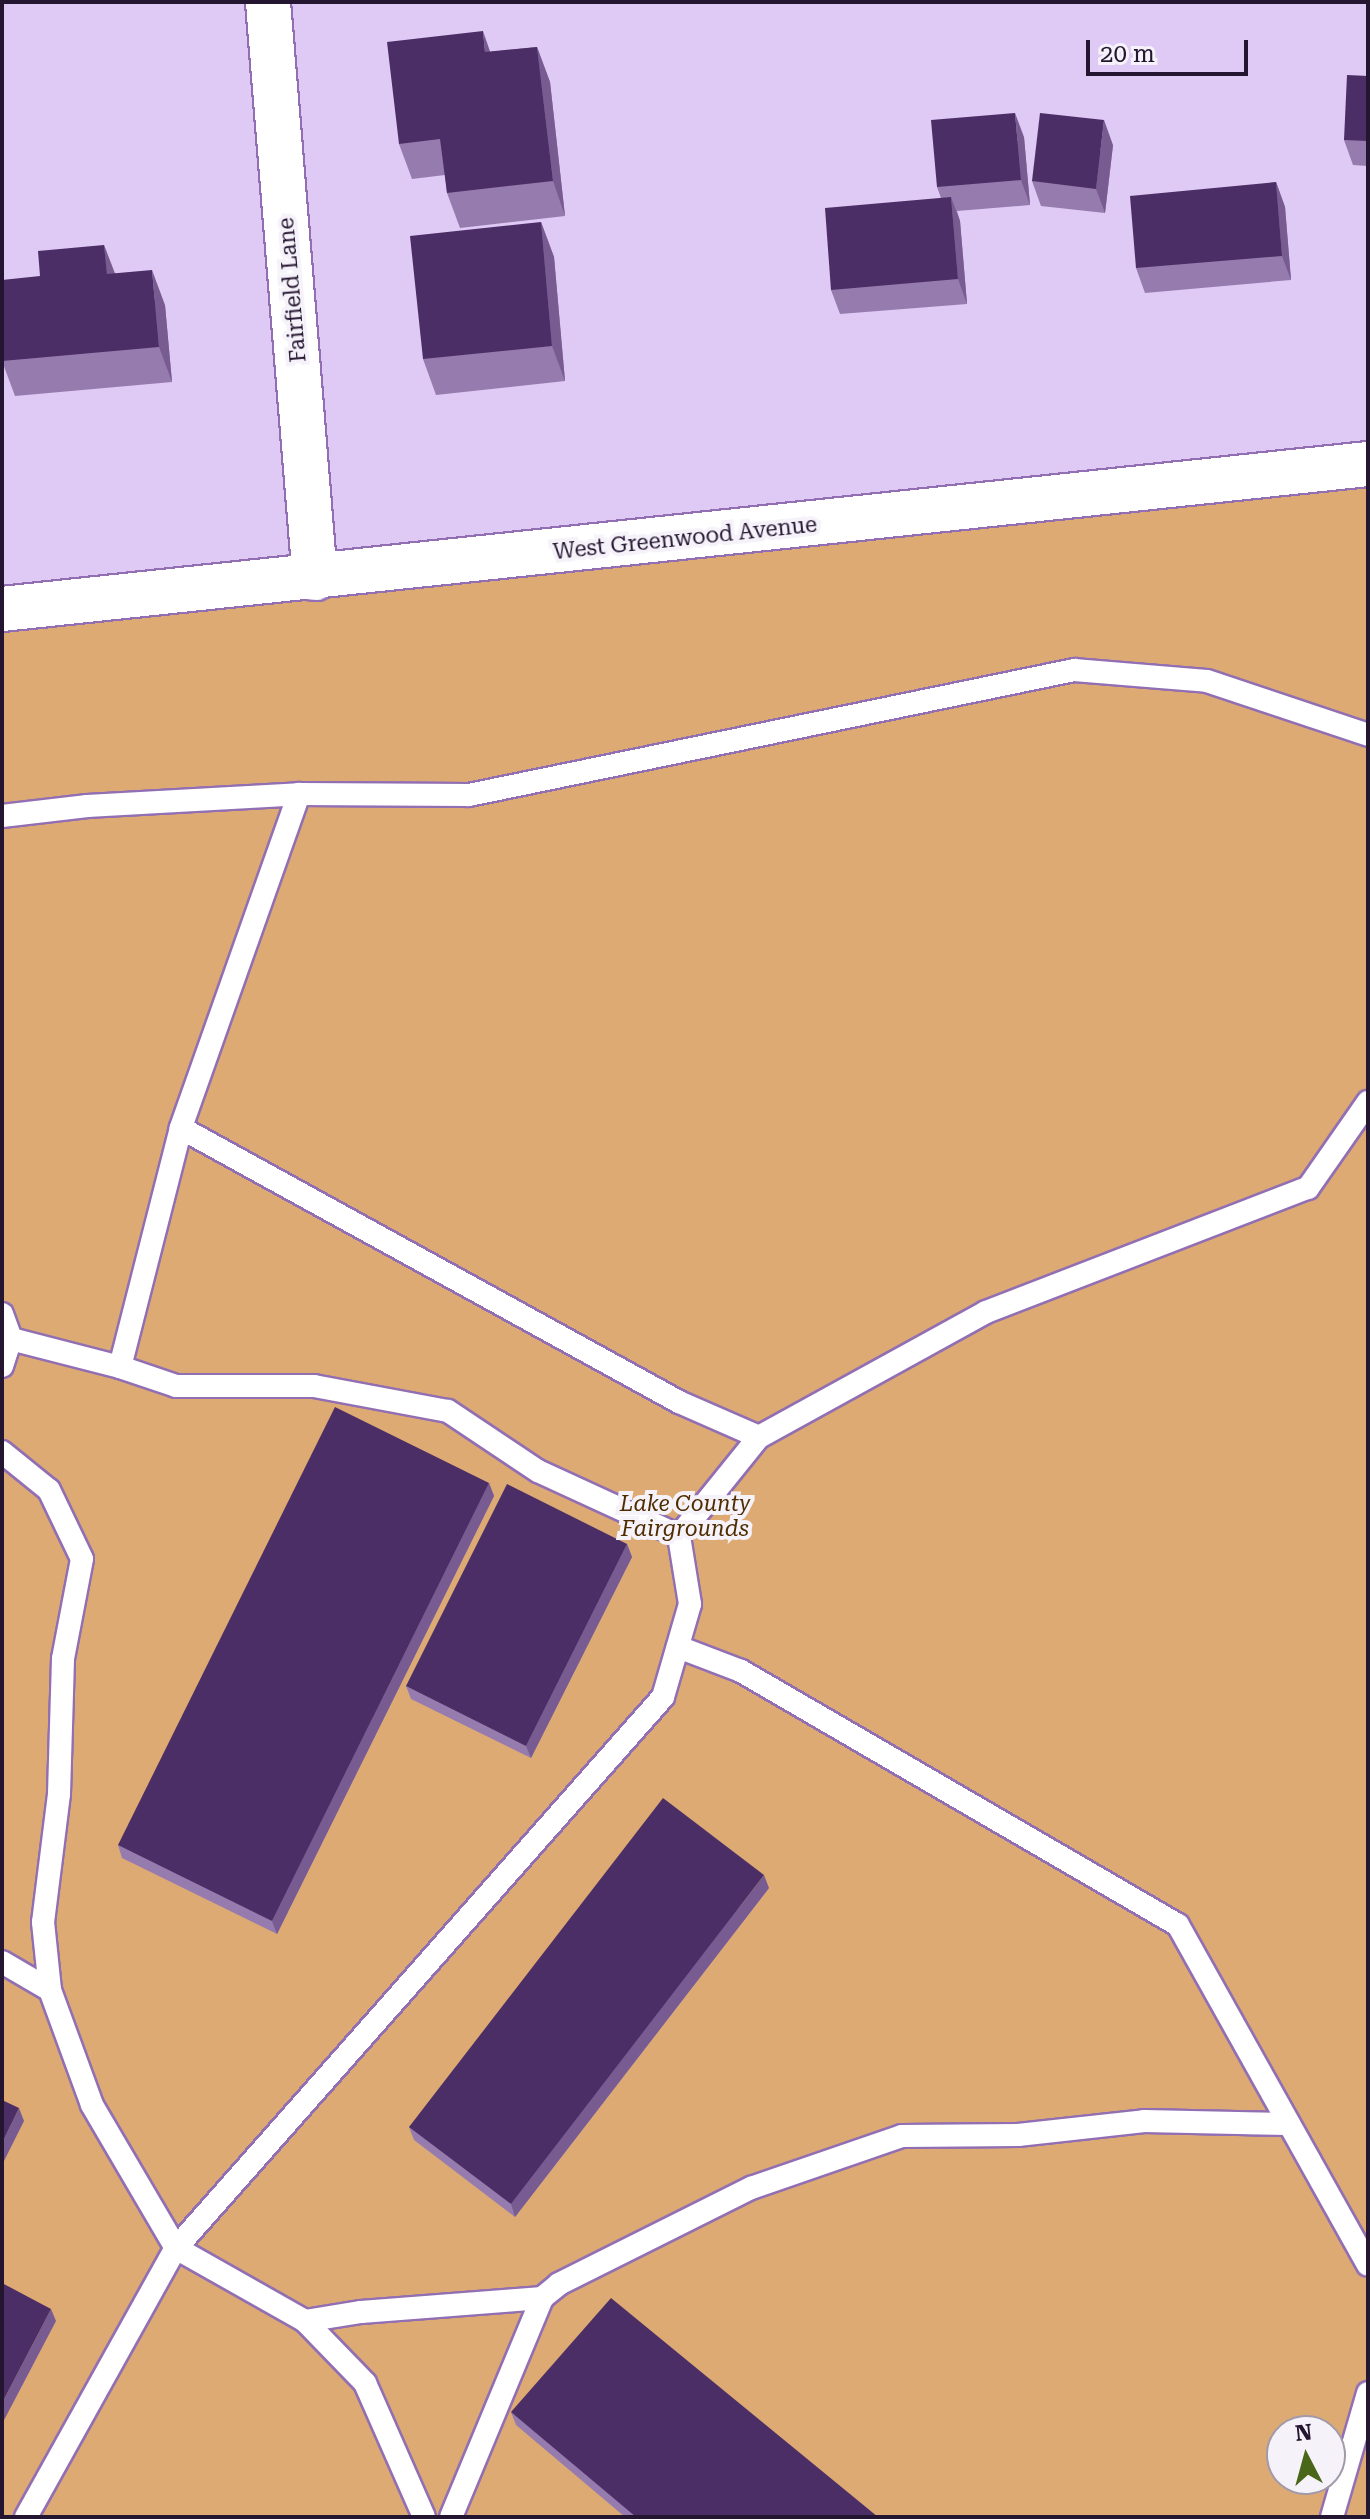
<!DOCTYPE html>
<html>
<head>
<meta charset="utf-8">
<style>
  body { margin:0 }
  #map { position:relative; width:1370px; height:2519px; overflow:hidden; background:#dfc9f5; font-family:"Roboto Serif",serif }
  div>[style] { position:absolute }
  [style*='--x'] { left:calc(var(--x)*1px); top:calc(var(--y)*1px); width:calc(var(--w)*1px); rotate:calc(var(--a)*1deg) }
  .green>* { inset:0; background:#ddaa74 }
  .roads { filter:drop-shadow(2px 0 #926fb3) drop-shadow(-2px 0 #926fb3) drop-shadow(0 2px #926fb3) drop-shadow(0 -2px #926fb3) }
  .service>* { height:22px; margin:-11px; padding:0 11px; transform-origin:11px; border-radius:11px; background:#fff }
  .minor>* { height:44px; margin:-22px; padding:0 22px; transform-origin:22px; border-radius:22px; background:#fff }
  .wall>* { inset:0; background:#967cae }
  .shaded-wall>* { inset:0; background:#785c91 }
  .building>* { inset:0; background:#4c2e66 }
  span { translate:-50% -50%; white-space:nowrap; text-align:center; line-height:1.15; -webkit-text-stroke:8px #f6f2fa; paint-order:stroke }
  .street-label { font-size:22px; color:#241530 }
  .park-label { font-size:22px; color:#4f2d00; font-style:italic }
  .frame { position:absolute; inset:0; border:4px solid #241530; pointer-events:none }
  .north { position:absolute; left:1266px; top:2415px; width:80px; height:80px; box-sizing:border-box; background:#f6f2fa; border:2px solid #a29aa9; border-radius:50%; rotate:354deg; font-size:22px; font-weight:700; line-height:32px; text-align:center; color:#241530 }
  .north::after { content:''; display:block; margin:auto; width:28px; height:36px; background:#4a6618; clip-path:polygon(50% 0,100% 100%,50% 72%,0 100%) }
  .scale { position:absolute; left:1086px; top:40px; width:162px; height:36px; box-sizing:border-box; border:4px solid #241530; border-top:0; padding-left:10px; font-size:24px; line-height:28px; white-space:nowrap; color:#241530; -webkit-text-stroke:6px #f6f2fa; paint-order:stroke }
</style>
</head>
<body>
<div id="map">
  <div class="green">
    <i style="clip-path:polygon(evenodd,1368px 460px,1368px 2517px,2px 2517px,2px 600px,1368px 460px,1282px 2431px,1330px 2431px,1330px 2479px,1282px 2479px,1282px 2431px)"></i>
  </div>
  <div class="roads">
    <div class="service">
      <i style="--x:299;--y:794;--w:354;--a:109.5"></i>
      <i style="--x:181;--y:1128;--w:568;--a:28.82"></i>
      <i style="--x:679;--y:1402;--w:87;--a:23.6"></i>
      <i style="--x:759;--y:1437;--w:259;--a:-28.8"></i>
      <i style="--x:986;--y:1312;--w:345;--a:-21.1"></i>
      <i style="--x:1308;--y:1188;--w:105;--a:-55.1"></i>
      <i style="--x:2;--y:816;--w:86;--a:-6.7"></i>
      <i style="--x:87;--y:806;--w:212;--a:-3.2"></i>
      <i style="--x:299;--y:794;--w:170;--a:0.3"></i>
      <i style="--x:469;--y:795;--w:618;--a:-11.67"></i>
      <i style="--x:1074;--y:670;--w:133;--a:4.7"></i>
      <i style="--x:1207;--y:681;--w:170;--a:18.5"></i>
      <i style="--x:2;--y:1314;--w:27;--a:70"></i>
      <i style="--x:11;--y:1339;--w:113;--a:14.4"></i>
      <i style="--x:120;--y:1367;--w:247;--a:-75.7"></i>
      <i style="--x:2;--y:1366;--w:28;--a:-72"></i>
      <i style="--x:120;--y:1367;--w:59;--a:18.7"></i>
      <i style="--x:176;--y:1386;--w:138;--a:0"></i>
      <i style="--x:314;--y:1386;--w:136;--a:10.6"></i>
      <i style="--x:448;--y:1411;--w:108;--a:33.7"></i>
      <i style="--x:538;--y:1471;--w:155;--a:24.7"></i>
      <i style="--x:679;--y:1536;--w:127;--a:-51.1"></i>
      <i style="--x:2;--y:1452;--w:60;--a:39"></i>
      <i style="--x:49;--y:1490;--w:76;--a:64.4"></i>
      <i style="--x:82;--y:1559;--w:102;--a:100.8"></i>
      <i style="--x:63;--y:1659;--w:135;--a:91.7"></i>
      <i style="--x:59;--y:1794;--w:129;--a:97.1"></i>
      <i style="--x:43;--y:1922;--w:68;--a:84.1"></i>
      <i style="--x:678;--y:1647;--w:67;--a:20.9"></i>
      <i style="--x:741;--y:1671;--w:505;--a:30.17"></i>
      <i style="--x:1178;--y:1925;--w:389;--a:60.8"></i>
      <i style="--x:2;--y:1962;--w:56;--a:30.3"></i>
      <i style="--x:50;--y:1990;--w:122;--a:69.9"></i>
      <i style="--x:92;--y:2105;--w:166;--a:59.6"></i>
      <i style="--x:176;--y:2248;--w:735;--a:-48.53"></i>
      <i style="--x:663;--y:1697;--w:97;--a:-73.8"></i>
      <i style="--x:690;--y:1604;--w:69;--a:-99.2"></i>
      <i style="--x:305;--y:2321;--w:57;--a:-9.1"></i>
      <i style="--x:361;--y:2312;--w:182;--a:-4.4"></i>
      <i style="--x:542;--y:2298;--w:22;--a:-39"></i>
      <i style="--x:559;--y:2284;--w:215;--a:-26.6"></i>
      <i style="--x:751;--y:2188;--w:160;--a:-19"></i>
      <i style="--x:902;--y:2136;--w:116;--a:-0.5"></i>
      <i style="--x:1018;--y:2135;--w:127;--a:-6.3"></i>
      <i style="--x:1144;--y:2121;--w:145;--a:1.2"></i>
      <i style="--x:26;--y:2517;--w:308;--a:-60.9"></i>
      <i style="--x:176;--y:2248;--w:148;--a:29.5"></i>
      <i style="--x:305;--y:2321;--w:86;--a:45.9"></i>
      <i style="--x:365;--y:2383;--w:146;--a:66.2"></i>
      <i style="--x:451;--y:2517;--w:237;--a:-67.4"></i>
      <i style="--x:1332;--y:2517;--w:129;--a:-73.8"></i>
    </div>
    <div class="minor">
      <i style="--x:268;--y:2;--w:578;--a:85.34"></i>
      <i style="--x:2;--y:609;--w:1374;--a:-6.06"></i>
    </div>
  </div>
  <div class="wall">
    <i style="clip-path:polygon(537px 47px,550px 82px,565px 216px,460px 228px,447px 193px,445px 175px,412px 179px,399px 144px,490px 52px)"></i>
    <i style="clip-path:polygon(1368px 76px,1368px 166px,1353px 165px,1344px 140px)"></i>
    <i style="clip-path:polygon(1024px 137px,1030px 205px,957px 211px,960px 221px,967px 304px,840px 314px,831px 290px,941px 198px,937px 187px)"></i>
    <i style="clip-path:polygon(1113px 145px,1105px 213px,1041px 206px,1032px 181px)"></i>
    <i style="clip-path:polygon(1276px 182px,1285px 207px,1291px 280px,1145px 293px,1136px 268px)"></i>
    <i style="clip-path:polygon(541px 222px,554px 257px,565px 381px,436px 395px,423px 359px)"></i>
    <i style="clip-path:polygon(104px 245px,115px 273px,165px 305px,172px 382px,15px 396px,2px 361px,40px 276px)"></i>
    <i style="clip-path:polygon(489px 1483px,494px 1496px,277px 1934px,122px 1858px,118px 1845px)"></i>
    <i style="clip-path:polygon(627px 1544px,632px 1557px,531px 1758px,411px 1699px,406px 1686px)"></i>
    <i style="clip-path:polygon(769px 1888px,515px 2217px,414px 2140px,409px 2127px)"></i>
    <i style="clip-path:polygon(511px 2412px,878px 2517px,625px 2517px,516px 2425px)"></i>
  </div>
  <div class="shaded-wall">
    <i style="clip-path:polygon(483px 31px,495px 66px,485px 52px)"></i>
    <i style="clip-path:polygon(537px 47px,550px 82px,565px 216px,553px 181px)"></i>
    <i style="clip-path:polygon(1015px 113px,1024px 137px,1030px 205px,1021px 180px)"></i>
    <i style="clip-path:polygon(1104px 120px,1113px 145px,1105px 213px,1096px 189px)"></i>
    <i style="clip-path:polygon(1276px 182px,1285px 207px,1291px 280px,1282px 256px)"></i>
    <i style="clip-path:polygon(951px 197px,960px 221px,967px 304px,958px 279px)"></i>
    <i style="clip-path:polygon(541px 222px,554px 257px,565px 381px,552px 346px)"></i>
    <i style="clip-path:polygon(104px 245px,117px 280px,107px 274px)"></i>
    <i style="clip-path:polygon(152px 270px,165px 305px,172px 382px,159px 347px)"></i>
    <i style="clip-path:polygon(489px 1483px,494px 1496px,277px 1934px,272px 1921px)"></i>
    <i style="clip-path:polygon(627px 1544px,632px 1557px,531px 1758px,526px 1746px)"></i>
    <i style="clip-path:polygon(764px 1875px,769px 1888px,515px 2217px,511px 2204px)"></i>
    <i style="clip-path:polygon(19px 2108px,24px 2121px,2px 2165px,2px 2143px)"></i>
    <i style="clip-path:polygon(51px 2309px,56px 2321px,2px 2424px,2px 2403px)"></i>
  </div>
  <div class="building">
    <i style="clip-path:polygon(483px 31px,485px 52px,537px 47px,553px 181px,447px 193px,440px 139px,399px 144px,387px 42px)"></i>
    <i style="clip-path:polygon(1347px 75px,1368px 76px,1368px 141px,1344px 140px)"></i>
    <i style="clip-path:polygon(1015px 113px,1021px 180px,937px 187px,931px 120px)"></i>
    <i style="clip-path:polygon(1040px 113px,1104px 120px,1096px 189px,1032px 181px)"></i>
    <i style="clip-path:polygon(1276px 182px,1282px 256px,1136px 268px,1130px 196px)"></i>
    <i style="clip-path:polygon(951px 197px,958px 279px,831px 290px,825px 208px)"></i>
    <i style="clip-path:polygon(541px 222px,552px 346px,423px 359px,410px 236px)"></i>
    <i style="clip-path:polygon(104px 245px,107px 274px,152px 270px,159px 347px,2px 361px,2px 280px,40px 276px,38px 251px)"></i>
    <i style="clip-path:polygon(335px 1407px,489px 1483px,272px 1921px,118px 1845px)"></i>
    <i style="clip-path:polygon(507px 1484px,627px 1544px,526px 1746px,406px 1686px)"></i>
    <i style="clip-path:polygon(663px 1798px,764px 1875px,511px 2204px,409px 2127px)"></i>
    <i style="clip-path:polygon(2px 2100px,19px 2108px,2px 2143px)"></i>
    <i style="clip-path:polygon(2px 2283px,51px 2309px,2px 2403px)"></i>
    <i style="clip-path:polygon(611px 2298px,878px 2517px,636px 2517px,511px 2412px)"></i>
  </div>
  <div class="street-label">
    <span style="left:292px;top:290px;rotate:-95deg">Fairfield Lane</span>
    <span style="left:685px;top:538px;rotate:-6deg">West Greenwood Avenue</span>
  </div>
  <div class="park-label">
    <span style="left:685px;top:1516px">Lake County<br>Fairgrounds</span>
  </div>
  <div class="frame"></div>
  <div class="north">N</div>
  <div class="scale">20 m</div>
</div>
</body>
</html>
